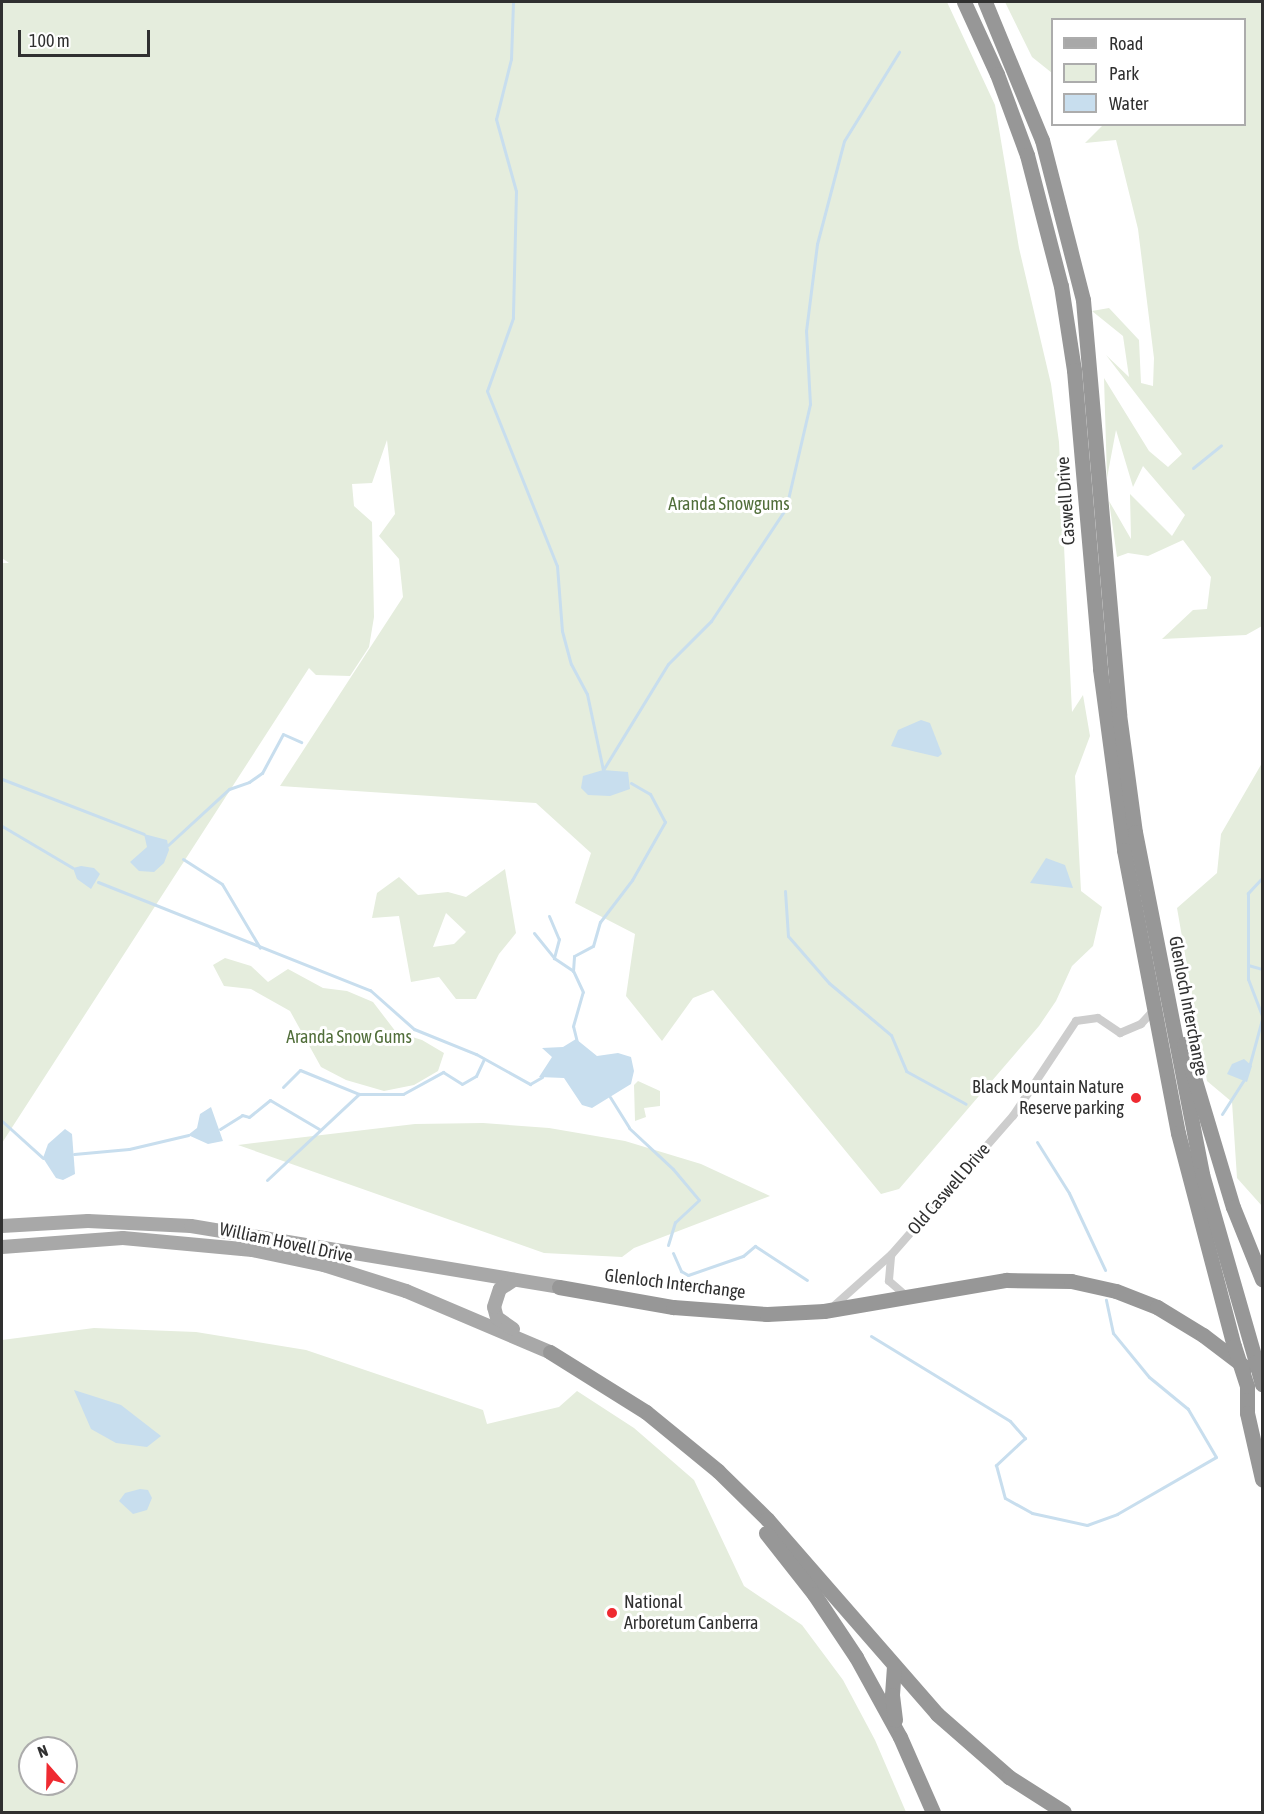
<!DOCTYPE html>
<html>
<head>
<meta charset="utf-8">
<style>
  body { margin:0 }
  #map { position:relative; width:1264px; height:1814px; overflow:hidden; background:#fff; font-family:"Asap Condensed",sans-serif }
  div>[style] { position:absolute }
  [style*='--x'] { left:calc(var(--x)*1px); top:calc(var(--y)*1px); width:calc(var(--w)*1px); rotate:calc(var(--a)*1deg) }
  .green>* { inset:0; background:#e5eddd }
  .water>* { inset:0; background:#c8deee }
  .stream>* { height:3px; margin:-1.5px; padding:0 1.5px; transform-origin:1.5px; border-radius:1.5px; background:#c8deee }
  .street>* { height:8px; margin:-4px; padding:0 4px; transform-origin:4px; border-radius:4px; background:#cdcdcd }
  .primary>* { height:14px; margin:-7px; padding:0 7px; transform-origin:7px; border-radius:7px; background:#a8a8a8 }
  .highway>* { height:15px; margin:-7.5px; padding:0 7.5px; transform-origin:7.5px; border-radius:7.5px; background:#979797 }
  .highway-bridge>* { height:15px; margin:-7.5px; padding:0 7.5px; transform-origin:7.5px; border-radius:7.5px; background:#979797 }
  .dots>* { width:16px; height:16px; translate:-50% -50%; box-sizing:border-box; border:3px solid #fff; border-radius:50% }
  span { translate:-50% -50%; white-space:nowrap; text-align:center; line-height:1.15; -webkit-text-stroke:6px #fff; paint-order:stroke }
  .street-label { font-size:18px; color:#303030 }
  .park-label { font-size:18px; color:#516e3a }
  .poi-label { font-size:18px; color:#303030 }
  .right { translate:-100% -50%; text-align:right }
  .left { translate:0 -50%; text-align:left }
  .frame { position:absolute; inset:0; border:3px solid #303030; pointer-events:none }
  .legend { position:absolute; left:1051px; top:18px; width:195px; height:108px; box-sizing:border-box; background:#fff; border:2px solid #acacac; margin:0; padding:8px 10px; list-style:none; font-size:18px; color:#303030 }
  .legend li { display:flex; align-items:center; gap:12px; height:30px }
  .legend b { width:30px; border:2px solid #acacac }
  .north { position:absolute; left:18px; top:1736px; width:60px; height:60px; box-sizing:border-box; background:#fff; border:2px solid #acacac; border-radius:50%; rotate:340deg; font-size:16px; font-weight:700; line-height:24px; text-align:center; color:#303030 }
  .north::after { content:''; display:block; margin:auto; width:21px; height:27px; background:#ef2a31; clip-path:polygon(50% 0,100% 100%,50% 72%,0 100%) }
  .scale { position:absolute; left:18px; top:30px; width:132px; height:27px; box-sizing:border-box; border:3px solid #303030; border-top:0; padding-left:8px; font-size:18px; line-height:21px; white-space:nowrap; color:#303030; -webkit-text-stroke:4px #fff; paint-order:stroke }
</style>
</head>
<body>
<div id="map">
  <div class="green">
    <i style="clip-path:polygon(2px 2px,947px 2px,995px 105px,1019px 248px,1051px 384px,1059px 442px,1072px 712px,1083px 695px,1090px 736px,1075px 776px,1081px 891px,1102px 907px,1093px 946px,1072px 966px,1056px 1001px,1039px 1026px,899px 1189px,881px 1194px,713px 990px,693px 998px,662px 1041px,626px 996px,635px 934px,575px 903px,591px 853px,536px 803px,280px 786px,403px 597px,399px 559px,379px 536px,395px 514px,387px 440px,372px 483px,352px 484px,354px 506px,372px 522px,374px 617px,369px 647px,350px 676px,316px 675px,309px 668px,2px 1143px,2px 563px,9px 563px,2px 558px)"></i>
    <i style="clip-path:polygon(1005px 2px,1262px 2px,1262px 626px,1246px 635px,1162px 639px,1193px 610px,1207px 609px,1211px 577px,1183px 540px,1148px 556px,1128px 553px,1117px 557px,1109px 501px,1131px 539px,1130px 494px,1172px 536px,1185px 515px,1143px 466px,1133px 487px,1116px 430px,1107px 478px,1104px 378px,1149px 451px,1168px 467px,1182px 454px,1106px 355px,1129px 377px,1123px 336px,1092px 311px,1109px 308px,1139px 340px,1141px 383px,1153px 386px,1154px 358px,1138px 229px,1116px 140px,1085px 143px,1103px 125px,1244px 124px,1244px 20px,1052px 20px,1052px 73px,1032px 57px)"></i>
    <i style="clip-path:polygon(1262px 763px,1262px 1206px,1237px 1178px,1232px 1102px,1207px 1081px,1177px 908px,1217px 873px,1221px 834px)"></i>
    <i style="clip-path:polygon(evenodd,505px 869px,516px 933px,499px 954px,476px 999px,456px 999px,439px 977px,411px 982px,399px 916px,372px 918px,377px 893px,399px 877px,418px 895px,448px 892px,466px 897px,505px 869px,446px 913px,466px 932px,454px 944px,433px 947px,446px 913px)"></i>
    <i style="clip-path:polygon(225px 958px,251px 966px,268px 982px,288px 969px,323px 988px,347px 991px,373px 1002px,396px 1032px,422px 1040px,444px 1053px,438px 1071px,414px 1085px,384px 1091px,346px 1080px,321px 1067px,290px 1011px,251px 989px,224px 986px,213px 965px)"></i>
    <i style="clip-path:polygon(638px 1081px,660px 1091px,660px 1106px,644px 1108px,646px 1117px,635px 1121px,634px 1085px)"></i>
    <i style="clip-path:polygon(483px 1123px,549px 1128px,625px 1141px,701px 1164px,770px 1196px,634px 1248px,622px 1257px,544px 1253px,238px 1145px,415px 1124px)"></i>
    <i style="clip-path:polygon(evenodd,94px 1328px,196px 1332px,306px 1350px,483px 1410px,487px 1424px,559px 1407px,577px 1391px,634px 1428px,694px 1480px,744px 1586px,802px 1625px,843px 1680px,875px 1740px,906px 1812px,2px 1812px,2px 1340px,94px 1328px,30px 1748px,66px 1748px,66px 1784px,30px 1784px,30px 1748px)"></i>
  </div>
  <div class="water">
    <i style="clip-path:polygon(921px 720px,930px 723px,942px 754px,938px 757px,891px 746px,898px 730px)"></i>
    <i style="clip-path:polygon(603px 770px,628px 772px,630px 789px,610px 796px,588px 795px,581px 788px,583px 776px)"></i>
    <i style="clip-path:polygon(144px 834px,167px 840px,169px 850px,164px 863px,154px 872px,139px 871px,130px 862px,147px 847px)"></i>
    <i style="clip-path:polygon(1046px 858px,1065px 865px,1073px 888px,1030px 883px)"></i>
    <i style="clip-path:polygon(81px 866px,94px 868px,100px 874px,91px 889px,77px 879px,73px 868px)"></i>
    <i style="clip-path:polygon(576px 1039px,597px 1056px,618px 1053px,631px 1057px,634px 1071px,631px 1084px,592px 1108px,582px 1105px,564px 1078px,539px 1077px,552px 1057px,542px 1048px,563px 1047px)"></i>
    <i style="clip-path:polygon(1244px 1059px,1252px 1066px,1247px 1082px,1227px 1074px,1232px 1064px)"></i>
    <i style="clip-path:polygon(211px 1107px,223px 1141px,208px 1144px,188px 1135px,197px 1128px,200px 1114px)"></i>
    <i style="clip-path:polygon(65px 1129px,72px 1134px,75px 1174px,63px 1180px,56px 1178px,43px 1158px,48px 1144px)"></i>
    <i style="clip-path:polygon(74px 1390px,121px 1405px,161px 1436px,147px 1447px,116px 1443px,91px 1429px)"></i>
    <i style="clip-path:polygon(140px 1489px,148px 1490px,152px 1498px,147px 1510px,133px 1514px,119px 1501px,125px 1493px)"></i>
  </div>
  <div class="stream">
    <i style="--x:513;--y:2;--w:57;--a:92"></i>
    <i style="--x:511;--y:59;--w:62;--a:104"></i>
    <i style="--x:496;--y:119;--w:75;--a:74.5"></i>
    <i style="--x:516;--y:191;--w:127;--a:91.4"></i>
    <i style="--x:513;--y:318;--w:77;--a:109.6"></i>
    <i style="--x:487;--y:391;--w:188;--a:68.2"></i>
    <i style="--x:557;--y:566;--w:65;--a:85.6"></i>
    <i style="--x:562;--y:631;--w:34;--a:75"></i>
    <i style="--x:571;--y:664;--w:34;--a:62"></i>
    <i style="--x:587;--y:694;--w:78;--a:78.1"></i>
    <i style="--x:1193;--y:468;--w:36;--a:-39"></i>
    <i style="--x:603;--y:770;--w:124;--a:-58.5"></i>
    <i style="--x:668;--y:664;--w:61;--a:-45"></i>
    <i style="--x:711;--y:621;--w:136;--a:-56.4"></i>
    <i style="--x:786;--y:508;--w:107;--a:-77"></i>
    <i style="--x:810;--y:404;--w:73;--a:-93.1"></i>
    <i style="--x:806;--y:331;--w:88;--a:-82.8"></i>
    <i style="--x:817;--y:244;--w:106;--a:-75.3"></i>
    <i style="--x:844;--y:141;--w:105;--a:-58.3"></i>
    <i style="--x:2;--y:779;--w:152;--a:21.2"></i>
    <i style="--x:2;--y:826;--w:82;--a:30.6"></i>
    <i style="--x:168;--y:845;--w:83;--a:-42.6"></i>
    <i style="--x:229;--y:789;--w:21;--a:-19"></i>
    <i style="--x:249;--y:782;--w:16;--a:-35"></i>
    <i style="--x:262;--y:773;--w:44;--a:-61.7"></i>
    <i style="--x:283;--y:734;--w:20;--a:24"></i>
    <i style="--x:183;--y:859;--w:46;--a:32.7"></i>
    <i style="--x:222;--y:884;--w:74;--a:59.3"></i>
    <i style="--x:1262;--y:878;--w:21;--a:133"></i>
    <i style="--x:1248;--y:893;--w:86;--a:90"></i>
    <i style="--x:1248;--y:979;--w:40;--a:69"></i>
    <i style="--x:98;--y:882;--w:293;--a:21.7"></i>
    <i style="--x:370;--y:990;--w:59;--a:41.6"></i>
    <i style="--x:414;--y:1029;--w:67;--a:22"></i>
    <i style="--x:476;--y:1054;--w:62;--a:29.1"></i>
    <i style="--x:530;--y:1084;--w:14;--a:-30"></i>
    <i style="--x:785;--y:891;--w:45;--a:86.2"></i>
    <i style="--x:788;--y:936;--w:62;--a:48.9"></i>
    <i style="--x:829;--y:983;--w:81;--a:40"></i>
    <i style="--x:891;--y:1035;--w:39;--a:67"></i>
    <i style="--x:906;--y:1071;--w:68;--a:28.8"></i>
    <i style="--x:549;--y:916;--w:25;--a:67"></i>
    <i style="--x:559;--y:939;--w:20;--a:105"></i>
    <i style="--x:534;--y:933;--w:32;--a:51"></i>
    <i style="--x:554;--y:958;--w:23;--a:34"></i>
    <i style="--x:1248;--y:965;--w:15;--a:16"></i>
    <i style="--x:577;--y:1042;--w:16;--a:-104"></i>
    <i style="--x:573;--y:1026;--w:35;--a:-74"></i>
    <i style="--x:583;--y:992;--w:23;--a:-115"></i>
    <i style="--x:573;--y:971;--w:15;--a:-86"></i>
    <i style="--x:574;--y:956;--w:21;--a:-28"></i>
    <i style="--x:593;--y:946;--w:25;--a:-74"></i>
    <i style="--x:600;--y:922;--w:53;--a:-52.7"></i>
    <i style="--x:632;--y:880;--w:67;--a:-60.4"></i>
    <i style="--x:665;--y:822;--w:32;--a:-118"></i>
    <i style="--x:650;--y:794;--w:22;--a:-150"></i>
    <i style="--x:1249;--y:1067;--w:50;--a:-74.8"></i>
    <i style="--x:283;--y:1087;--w:24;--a:-45"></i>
    <i style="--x:300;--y:1070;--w:64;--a:22.1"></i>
    <i style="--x:610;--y:1097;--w:36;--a:58"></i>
    <i style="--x:629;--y:1128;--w:60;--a:43"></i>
    <i style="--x:673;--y:1169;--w:40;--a:50"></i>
    <i style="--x:699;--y:1200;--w:33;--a:137"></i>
    <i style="--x:675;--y:1222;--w:24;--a:107"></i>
    <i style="--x:1222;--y:1114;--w:43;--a:-57.4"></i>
    <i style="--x:2;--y:1121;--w:55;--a:42.1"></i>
    <i style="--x:220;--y:1129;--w:26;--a:-32"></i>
    <i style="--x:242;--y:1115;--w:7;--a:16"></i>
    <i style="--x:249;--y:1117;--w:27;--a:-39"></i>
    <i style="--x:270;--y:1100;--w:57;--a:30.6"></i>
    <i style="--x:1037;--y:1142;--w:60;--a:57.9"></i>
    <i style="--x:1069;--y:1193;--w:85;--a:64.9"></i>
    <i style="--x:74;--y:1154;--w:55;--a:-5.2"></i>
    <i style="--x:129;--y:1149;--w:61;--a:-13.3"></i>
    <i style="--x:267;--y:1180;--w:126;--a:-43.1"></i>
    <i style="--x:359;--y:1094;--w:44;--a:0"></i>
    <i style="--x:403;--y:1094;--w:46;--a:-28.8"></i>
    <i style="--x:443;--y:1072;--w:22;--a:32"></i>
    <i style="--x:462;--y:1084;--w:16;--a:-30"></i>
    <i style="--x:476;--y:1076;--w:19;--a:-65"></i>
    <i style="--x:673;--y:1253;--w:20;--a:66"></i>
    <i style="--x:681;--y:1271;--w:8;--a:30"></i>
    <i style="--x:688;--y:1275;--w:58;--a:-19.1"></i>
    <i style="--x:743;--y:1256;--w:16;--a:-40"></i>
    <i style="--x:755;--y:1246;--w:62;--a:33.2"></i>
    <i style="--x:871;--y:1336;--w:163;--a:31.4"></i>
    <i style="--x:1010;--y:1421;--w:23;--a:49"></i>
    <i style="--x:1025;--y:1438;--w:40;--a:137"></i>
    <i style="--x:996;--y:1465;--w:34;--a:75"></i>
    <i style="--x:1005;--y:1498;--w:31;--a:29"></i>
    <i style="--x:1032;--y:1513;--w:56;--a:12.3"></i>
    <i style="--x:1087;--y:1525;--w:32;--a:-20"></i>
    <i style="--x:1117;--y:1514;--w:114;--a:-29.9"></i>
    <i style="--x:1216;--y:1457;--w:56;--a:-120.3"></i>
    <i style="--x:1188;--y:1409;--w:50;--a:-140.6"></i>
    <i style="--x:1149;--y:1377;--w:57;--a:-129.3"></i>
    <i style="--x:1113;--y:1333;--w:34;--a:-102"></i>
  </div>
  <div class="street">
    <i style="--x:891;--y:1257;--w:24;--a:95"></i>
    <i style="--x:889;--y:1281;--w:21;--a:41"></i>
    <i style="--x:835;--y:1305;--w:76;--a:-41.8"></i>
    <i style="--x:892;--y:1254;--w:184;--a:-48.8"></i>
    <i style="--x:1013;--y:1116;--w:114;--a:-56.4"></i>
    <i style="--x:1076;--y:1021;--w:22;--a:-8"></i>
    <i style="--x:1098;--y:1018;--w:27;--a:34"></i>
    <i style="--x:1120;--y:1033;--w:23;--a:-23"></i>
    <i style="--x:1141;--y:1024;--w:18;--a:-47"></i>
  </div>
  <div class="primary">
    <i style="--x:2;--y:1226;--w:86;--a:-3.3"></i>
    <i style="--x:88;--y:1221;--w:103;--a:2.8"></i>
    <i style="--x:191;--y:1226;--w:373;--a:9.4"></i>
    <i style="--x:2;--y:1247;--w:121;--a:-4.3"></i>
    <i style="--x:123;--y:1238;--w:130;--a:5.3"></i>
    <i style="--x:252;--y:1250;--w:74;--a:11.8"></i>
    <i style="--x:324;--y:1265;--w:86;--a:17.6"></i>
    <i style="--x:406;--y:1291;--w:156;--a:23"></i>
    <i style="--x:513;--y:1329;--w:19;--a:-145"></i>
    <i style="--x:497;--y:1318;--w:11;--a:-105"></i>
    <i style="--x:494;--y:1307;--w:19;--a:-72"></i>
    <i style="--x:500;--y:1289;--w:17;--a:-33"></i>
  </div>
  <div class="highway">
    <i style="--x:964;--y:2;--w:79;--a:65.4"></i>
    <i style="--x:997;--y:74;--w:86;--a:69.7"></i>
    <i style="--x:1027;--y:155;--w:135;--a:75.5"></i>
    <i style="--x:1061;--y:286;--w:85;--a:81.2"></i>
    <i style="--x:1074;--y:370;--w:300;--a:85"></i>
    <i style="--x:1100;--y:669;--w:183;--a:82.4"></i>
    <i style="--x:1124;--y:850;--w:288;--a:79.2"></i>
    <i style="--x:1178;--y:1133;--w:220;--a:75.3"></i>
    <i style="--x:985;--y:2;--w:149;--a:67.6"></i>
    <i style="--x:1042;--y:140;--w:165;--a:75.6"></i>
    <i style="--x:1083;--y:300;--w:416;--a:85"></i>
    <i style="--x:1119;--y:714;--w:119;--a:82.3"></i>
    <i style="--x:1135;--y:832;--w:349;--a:78.9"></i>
    <i style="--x:1202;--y:1174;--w:196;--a:74"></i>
    <i style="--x:1184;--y:1044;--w:170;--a:73.3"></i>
    <i style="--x:1233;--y:1207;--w:78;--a:68.1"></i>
    <i style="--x:559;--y:1287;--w:116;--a:10"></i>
    <i style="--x:673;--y:1307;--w:94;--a:4.3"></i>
    <i style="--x:767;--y:1314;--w:57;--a:-3"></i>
    <i style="--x:824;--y:1311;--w:185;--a:-9.7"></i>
    <i style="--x:1006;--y:1280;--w:65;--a:0.9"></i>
    <i style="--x:1071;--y:1281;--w:46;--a:12.5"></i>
    <i style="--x:1116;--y:1291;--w:44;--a:21.3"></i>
    <i style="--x:1157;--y:1307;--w:54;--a:31.3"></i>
    <i style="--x:1203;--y:1335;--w:53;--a:37.3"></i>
    <i style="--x:550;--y:1352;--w:113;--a:32"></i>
    <i style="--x:646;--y:1412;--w:93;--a:39.3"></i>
    <i style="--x:718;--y:1471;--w:69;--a:44.4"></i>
    <i style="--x:767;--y:1519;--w:259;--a:48.9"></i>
    <i style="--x:937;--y:1714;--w:96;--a:41.2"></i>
    <i style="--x:1009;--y:1777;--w:65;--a:32.5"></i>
    <i style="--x:1247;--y:1386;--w:27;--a:90"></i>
    <i style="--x:1247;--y:1413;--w:68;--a:77.2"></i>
    <i style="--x:766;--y:1533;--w:78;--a:51.8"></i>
    <i style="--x:814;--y:1594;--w:76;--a:56.3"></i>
    <i style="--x:856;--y:1657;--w:91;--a:61.2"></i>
    <i style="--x:900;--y:1737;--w:82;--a:66.3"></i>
    <i style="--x:894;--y:1666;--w:29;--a:94"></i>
    <i style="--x:892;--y:1695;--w:25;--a:83"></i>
  </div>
  <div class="highway-bridge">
    <i style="--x:1234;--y:1346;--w:42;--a:72"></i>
    <i style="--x:1256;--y:1362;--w:23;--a:75"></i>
  </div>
  <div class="dots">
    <i style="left:1136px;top:1098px;background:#ef2a31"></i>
    <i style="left:612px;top:1613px;background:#ef2a31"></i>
  </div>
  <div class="street-label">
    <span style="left:1066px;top:501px;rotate:-94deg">Caswell Drive</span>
    <span style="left:1188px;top:1006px;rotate:79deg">Glenloch Interchange</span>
    <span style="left:949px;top:1189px;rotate:-49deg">Old Caswell Drive</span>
    <span style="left:286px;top:1243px;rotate:12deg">William Hovell Drive</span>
    <span style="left:675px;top:1284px;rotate:7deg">Glenloch Interchange</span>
  </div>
  <div class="park-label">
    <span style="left:729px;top:504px">Aranda Snowgums</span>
    <span style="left:349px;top:1037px">Aranda Snow Gums</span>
  </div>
  <div class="poi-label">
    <span class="right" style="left:1124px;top:1098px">Black Mountain Nature<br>Reserve parking</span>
    <span class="left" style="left:624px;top:1613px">National<br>Arboretum Canberra</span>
  </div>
  <div class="frame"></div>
  <ul class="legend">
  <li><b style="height:8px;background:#a8a8a8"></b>Road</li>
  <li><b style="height:16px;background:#e5eddd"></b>Park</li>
  <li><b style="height:16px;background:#c8deee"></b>Water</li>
  </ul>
  <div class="north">N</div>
  <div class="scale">100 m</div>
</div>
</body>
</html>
